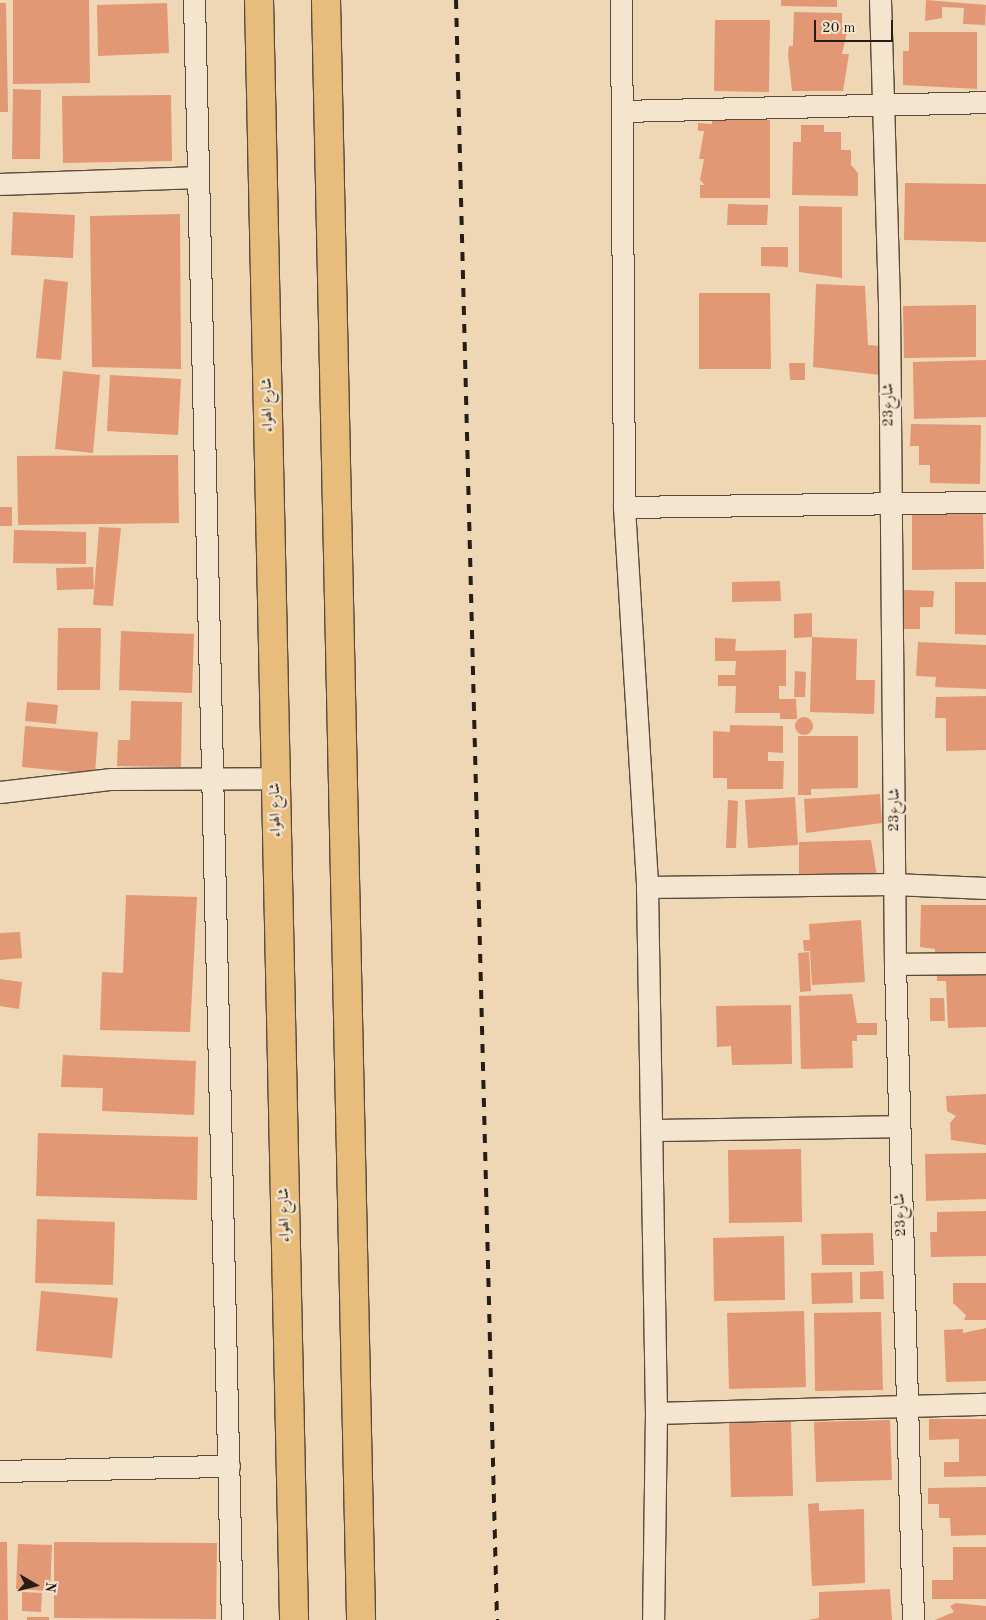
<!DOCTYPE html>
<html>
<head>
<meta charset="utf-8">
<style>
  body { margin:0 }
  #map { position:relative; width:986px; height:1620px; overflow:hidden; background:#efd7b5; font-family:"Old Standard TT",Amiri,serif }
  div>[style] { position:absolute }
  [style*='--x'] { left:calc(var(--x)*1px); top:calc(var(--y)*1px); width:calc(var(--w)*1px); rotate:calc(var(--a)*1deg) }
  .building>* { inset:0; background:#e29775 }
  .round { border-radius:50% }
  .roads { filter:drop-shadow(1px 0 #584c3c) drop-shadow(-1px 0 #584c3c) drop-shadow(0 1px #584c3c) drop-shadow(0 -1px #584c3c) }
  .minor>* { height:21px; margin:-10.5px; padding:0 10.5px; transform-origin:10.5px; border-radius:10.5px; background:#f5e5cf }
  .trunk>* { height:28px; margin:-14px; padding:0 14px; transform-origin:14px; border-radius:14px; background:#e8bc7a }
  .rail>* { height:4px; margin-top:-2px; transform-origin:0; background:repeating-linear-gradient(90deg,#261d14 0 9px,transparent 0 18px) }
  span { translate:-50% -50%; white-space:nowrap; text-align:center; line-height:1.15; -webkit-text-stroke:4.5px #f5e5cf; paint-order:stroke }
  .street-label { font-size:15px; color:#261d14 }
  .north { position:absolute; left:10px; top:1560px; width:50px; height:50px; -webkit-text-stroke:4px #f5e5cf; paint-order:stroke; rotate:98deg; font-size:14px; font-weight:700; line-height:20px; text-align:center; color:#261d14 }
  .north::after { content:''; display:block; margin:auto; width:18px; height:22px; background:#261d14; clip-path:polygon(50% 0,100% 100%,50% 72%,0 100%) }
  .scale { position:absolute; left:814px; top:20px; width:79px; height:22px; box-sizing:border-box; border:2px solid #261d14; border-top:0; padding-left:6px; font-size:15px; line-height:18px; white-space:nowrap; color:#261d14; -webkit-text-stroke:4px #f5e5cf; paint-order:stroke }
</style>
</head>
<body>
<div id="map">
  <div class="building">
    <i style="clip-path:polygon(13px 0,89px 0,90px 83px,13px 84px)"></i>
    <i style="clip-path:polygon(781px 0,837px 0,837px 7px,781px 6px)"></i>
    <i style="clip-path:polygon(926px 0,986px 5px,985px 25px,963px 24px,964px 8px,942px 7px,942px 18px,925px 21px)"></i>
    <i style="clip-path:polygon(0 3px,6px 3px,8px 112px,0 112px)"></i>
    <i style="clip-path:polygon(167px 3px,169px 53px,98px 56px,97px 5px)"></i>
    <i style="clip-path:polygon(794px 12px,842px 13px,842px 28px,848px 28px,842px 54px,849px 54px,843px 91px,792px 91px,788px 54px,789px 46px,793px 46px)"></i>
    <i style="clip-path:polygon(715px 20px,770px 20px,769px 92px,714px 91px)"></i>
    <i style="clip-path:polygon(909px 32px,977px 32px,977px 89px,903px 85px,903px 51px,909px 51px)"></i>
    <i style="clip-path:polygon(13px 89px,41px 90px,40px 159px,12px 159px)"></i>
    <i style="clip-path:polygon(171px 95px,172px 161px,63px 163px,62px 96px)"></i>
    <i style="clip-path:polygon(712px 120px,770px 120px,770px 198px,700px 198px,700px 185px,705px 185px,700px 180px,704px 159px,699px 159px,704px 131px,698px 131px,698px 123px,712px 124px)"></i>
    <i style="clip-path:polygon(801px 125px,824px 125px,824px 132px,841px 132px,841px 150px,851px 150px,851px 165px,858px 173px,858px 196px,792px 195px,793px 142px,801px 142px)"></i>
    <i style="clip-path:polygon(905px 183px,986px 184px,986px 242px,904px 240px)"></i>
    <i style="clip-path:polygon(728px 204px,768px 205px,767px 225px,727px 225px)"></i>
    <i style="clip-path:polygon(799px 206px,842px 207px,842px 278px,799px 272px)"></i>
    <i style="clip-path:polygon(13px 212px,75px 215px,73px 258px,11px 255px)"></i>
    <i style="clip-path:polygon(180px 214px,181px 369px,92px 367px,90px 216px)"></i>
    <i style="clip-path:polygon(761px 247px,788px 247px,788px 267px,761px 266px)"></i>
    <i style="clip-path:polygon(44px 279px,68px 282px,61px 360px,36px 358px)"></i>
    <i style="clip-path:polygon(816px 284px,865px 286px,868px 345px,881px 346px,880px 375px,813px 367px)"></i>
    <i style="clip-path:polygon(699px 293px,770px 293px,771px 369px,699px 369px)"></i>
    <i style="clip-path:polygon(976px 305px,976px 357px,904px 358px,903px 306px)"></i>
    <i style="clip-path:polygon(986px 360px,986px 417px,914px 419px,913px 362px)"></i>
    <i style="clip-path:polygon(789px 363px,805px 363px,805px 380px,790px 380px)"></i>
    <i style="clip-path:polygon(63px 371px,100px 375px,93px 453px,55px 449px)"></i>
    <i style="clip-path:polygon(110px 375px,181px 379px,178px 435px,107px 431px)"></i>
    <i style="clip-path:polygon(911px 424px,981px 425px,980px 484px,930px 483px,930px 465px,919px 465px,919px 446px,910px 446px)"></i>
    <i style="clip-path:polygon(178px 455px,179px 523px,18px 525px,17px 456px)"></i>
    <i style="clip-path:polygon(0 507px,12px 507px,12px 526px,0 526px)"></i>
    <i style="clip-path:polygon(983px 512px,984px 569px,912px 570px,912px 513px)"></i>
    <i style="clip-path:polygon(99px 527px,121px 528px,113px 606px,93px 605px)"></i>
    <i style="clip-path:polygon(14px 530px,86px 532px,86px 564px,13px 563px)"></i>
    <i style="clip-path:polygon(93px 567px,94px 589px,57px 590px,56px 568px)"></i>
    <i style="clip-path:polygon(780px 581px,781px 601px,732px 602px,732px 582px)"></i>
    <i style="clip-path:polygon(955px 582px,986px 582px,986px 635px,955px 634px)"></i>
    <i style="clip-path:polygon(904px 590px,934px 591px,933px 607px,920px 607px,920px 629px,903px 629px)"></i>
    <i style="clip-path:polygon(812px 613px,812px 637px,794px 638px,794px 614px)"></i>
    <i style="clip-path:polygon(58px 628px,101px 628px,100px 690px,57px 690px)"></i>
    <i style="clip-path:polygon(121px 631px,194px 634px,192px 693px,119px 690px)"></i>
    <i style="clip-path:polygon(812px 637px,857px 639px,856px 680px,875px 680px,874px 714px,810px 712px)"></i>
    <i style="clip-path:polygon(715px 638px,736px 639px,735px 651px,786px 650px,786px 686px,779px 686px,779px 699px,796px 699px,797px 719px,780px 719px,780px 713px,735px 713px,736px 686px,718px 686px,718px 675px,735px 675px,736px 661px,715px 661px)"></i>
    <i style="clip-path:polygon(918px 642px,986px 645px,986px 689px,935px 687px,936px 677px,916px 676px)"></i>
    <i style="clip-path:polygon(795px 671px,806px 672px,805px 697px,794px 697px)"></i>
    <i style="clip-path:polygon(986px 696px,986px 750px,946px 751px,946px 718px,935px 718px,936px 697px)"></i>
    <i style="clip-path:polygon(131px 701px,182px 702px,181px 767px,117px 766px,118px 740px,130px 740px)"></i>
    <i style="clip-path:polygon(27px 702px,58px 705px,56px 724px,25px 721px)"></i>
    <i class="round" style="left:795px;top:717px;width:18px;height:18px"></i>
    <i style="clip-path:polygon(730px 725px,783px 726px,783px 753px,768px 752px,768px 761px,784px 761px,783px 789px,727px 789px,727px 778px,713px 778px,713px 731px,730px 732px)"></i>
    <i style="clip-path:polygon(25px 726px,98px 732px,95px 774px,22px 767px)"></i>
    <i style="clip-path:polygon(798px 736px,858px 736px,858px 788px,811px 789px,811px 795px,798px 795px)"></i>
    <i style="clip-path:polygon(880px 794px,882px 823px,806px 833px,804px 799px)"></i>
    <i style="clip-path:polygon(795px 797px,798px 845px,748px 848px,745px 800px)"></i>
    <i style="clip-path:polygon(728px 800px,738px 801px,736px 848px,726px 848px)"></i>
    <i style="clip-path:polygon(871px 840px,877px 876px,799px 877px,799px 842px)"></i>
    <i style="clip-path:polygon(126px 895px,197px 897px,190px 1032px,100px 1030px,102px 972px,123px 973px)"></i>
    <i style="clip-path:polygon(921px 905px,986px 905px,986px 960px,935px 960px,935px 949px,920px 947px)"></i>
    <i style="clip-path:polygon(861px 920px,865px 982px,812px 985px,810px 951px,804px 951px,803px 940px,810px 940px,809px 924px)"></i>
    <i style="clip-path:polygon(20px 932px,22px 958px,0 960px,0 933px)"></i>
    <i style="clip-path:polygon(809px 952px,811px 991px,800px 992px,798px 953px)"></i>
    <i style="clip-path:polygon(986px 969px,986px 1027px,948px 1028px,946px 981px,937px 981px,937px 971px)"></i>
    <i style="clip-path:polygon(0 979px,22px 982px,19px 1009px,0 1006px)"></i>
    <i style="clip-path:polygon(852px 994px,857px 1023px,877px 1023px,877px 1035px,857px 1035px,857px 1041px,852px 1041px,853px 1068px,801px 1069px,799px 996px)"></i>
    <i style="clip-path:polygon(930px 998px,944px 998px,945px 1021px,930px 1021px)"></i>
    <i style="clip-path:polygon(791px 1005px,792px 1064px,732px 1065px,731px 1046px,717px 1047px,716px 1006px)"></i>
    <i style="clip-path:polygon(63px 1055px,196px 1061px,194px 1115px,102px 1111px,103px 1088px,61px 1087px)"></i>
    <i style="clip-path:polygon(986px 1094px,986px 1145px,951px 1140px,950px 1123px,956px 1116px,947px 1111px,946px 1096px)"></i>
    <i style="clip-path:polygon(38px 1133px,198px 1137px,197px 1200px,36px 1196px)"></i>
    <i style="clip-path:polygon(801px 1149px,802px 1222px,729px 1223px,728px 1150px)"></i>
    <i style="clip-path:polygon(986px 1153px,986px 1199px,926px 1201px,925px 1154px)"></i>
    <i style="clip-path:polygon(986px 1211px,986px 1256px,931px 1257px,930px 1232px,937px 1232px,937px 1212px)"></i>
    <i style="clip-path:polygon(37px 1219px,115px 1222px,113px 1285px,35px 1283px)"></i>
    <i style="clip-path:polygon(873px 1233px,874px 1265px,822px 1265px,821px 1234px)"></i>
    <i style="clip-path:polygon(784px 1236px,785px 1300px,714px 1301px,713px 1238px)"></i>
    <i style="clip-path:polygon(883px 1271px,884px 1299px,860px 1299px,860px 1272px)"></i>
    <i style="clip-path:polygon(852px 1272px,853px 1303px,812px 1304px,811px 1273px)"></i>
    <i style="clip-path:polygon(953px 1283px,986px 1283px,986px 1320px,964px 1320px,966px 1315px,953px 1303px)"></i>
    <i style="clip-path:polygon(41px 1291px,118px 1298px,112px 1358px,36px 1351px)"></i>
    <i style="clip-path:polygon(804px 1311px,806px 1387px,729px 1389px,727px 1313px)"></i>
    <i style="clip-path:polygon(881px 1312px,883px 1390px,815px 1391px,814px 1313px)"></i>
    <i style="clip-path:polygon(986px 1328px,986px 1381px,946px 1382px,944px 1330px,963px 1329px,963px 1333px)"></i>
    <i style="clip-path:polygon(929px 1419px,986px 1419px,986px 1476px,944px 1477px,944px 1462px,959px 1462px,959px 1439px,929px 1440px)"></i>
    <i style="clip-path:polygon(890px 1420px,892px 1480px,816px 1482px,814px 1422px)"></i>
    <i style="clip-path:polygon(791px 1422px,793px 1496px,731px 1497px,729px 1423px)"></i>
    <i style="clip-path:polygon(986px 1487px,986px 1535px,951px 1536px,950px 1518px,939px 1518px,939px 1504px,928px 1504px,928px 1488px)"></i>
    <i style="clip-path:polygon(819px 1503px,819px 1511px,864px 1509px,865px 1583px,812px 1586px,808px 1504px)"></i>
    <i style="clip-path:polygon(0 1542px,7px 1542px,8px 1620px,0 1620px)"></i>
    <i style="clip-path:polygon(54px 1542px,217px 1543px,216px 1619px,54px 1618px)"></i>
    <i style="clip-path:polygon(18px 1544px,52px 1545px,50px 1591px,16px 1589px)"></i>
    <i style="clip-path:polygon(953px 1547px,986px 1547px,986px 1599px,932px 1599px,932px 1580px,953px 1580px)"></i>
    <i style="clip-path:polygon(890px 1589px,892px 1620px,808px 1620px,819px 1618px,819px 1592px)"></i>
    <i style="clip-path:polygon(22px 1592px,42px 1593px,41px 1612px,22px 1611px)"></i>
    <i style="clip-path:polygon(956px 1603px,986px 1606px,986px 1620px,935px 1620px,954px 1612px,950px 1606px)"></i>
    <i style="clip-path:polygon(27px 1617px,49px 1617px,49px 1620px,27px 1620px)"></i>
  </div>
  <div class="roads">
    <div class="minor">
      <i style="--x:194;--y:0;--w:1620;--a:88.66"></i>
      <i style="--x:621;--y:0;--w:507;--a:89.66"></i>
      <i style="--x:624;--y:507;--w:381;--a:86.5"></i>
      <i style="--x:647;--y:887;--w:526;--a:89.02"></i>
      <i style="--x:656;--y:1413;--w:207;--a:90.8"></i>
      <i style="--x:880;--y:0;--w:305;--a:88.3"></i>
      <i style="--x:889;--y:305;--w:659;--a:89.48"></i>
      <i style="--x:895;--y:964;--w:656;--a:88.43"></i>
      <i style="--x:622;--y:111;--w:364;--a:-1.4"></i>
      <i style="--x:0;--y:184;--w:197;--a:-2"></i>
      <i style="--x:624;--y:507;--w:362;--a:-0.8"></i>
      <i style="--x:0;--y:792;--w:112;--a:-6.7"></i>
      <i style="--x:111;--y:779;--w:165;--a:-0.3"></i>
      <i style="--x:647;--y:887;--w:246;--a:-0.7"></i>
      <i style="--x:893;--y:884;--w:93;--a:2.5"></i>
      <i style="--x:895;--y:964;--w:91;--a:-0.6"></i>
      <i style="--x:651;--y:1130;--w:248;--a:-0.9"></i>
      <i style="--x:656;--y:1413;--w:330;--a:-1.6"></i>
      <i style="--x:0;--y:1471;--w:229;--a:-1.3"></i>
    </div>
    <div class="trunk">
      <i style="--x:259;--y:0;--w:1620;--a:88.76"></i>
      <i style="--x:326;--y:0;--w:1620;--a:88.76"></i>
    </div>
  </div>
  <div class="rail">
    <i style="--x:456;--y:0;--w:1621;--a:88.55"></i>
  </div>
  <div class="street-label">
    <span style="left:268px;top:405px;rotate:-91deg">شارع الهواء</span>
    <span style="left:889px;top:405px;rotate:-90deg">شارع23</span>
    <span style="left:276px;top:810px;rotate:-91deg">شارع الهواء</span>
    <span style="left:895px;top:810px;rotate:-89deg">شارع23</span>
    <span style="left:285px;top:1215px;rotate:-91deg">شارع الهواء</span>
    <span style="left:901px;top:1215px;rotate:-92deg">شارع23</span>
  </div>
  <div class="north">N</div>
  <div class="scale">20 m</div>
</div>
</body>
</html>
